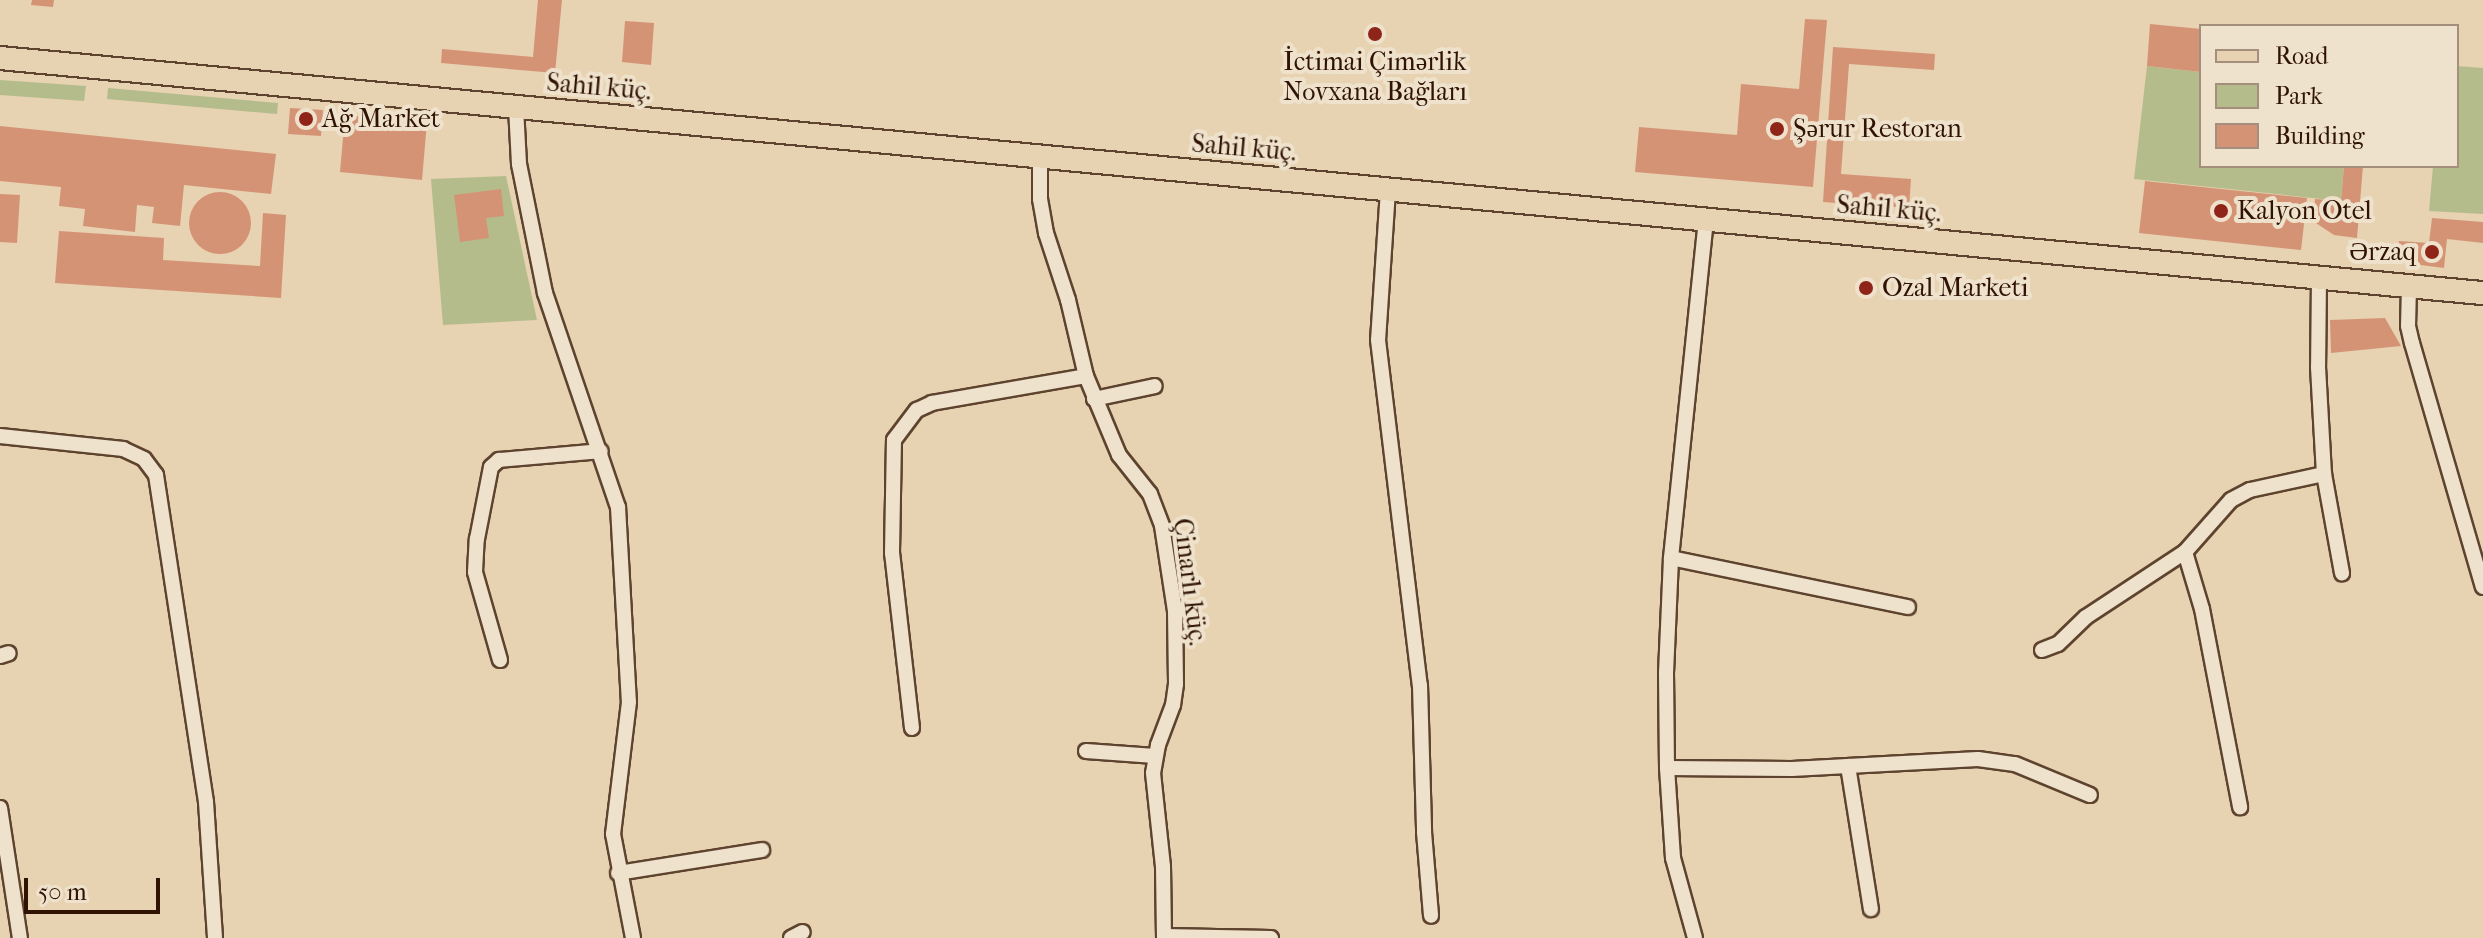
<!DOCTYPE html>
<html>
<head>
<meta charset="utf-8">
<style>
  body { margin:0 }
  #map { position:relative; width:2483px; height:938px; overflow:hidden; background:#e7d2b1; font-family:"IM FELL French Canon",serif }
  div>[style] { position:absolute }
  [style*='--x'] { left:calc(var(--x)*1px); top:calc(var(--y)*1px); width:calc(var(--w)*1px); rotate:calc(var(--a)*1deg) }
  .green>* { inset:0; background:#b5bc8c }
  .building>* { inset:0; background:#d59376 }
  .round { border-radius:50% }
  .roads { filter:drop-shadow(2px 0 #5e432e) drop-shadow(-2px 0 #5e432e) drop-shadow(0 2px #5e432e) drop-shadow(0 -2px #5e432e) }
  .street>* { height:14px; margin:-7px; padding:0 7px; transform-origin:7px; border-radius:7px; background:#efe2cc }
  .primary>* { height:22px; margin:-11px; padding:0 11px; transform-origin:11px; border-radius:11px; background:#e7d2b1 }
  .dots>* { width:22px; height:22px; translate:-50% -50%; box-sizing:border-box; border:4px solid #efe2cc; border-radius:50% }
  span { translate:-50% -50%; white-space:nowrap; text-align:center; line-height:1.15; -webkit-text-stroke:8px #efe2cc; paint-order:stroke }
  .poi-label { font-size:26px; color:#301303 }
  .left { translate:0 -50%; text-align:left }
  .right { translate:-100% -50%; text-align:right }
  .street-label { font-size:26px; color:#301303 }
  .legend { position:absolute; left:2199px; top:24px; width:260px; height:144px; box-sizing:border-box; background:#efe2cc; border:2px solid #a38f7c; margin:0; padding:10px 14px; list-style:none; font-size:24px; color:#301303 }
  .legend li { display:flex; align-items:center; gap:16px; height:40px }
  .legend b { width:40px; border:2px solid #a38f7c }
  .scale { position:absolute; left:24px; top:878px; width:136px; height:36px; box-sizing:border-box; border:4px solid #301303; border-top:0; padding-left:10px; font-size:24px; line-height:28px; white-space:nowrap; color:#301303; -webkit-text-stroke:6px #efe2cc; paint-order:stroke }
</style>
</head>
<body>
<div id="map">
  <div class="green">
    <i style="clip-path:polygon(2147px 66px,2201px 72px,2201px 166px,2344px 166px,2341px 201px,2134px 179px)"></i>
    <i style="clip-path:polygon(2457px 66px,2483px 68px,2483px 214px,2429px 211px,2433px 166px,2457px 166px)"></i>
    <i style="clip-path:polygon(0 80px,86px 86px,84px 101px,0 95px)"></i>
    <i style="clip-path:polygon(108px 88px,278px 103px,277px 114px,107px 99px)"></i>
    <i style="clip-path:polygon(506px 176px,537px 320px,443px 325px,431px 179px)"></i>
  </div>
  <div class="building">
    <i style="clip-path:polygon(32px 0,54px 0,53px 7px,31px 5px)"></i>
    <i style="clip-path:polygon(538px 0,562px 0,555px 73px,441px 63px,442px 49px,533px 57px)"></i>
    <i style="clip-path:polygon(1805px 19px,1827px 20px,1813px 187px,1635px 172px,1639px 127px,1737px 135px,1741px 84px,1799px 89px)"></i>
    <i style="clip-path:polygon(625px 21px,654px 23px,651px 65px,622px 62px)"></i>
    <i style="clip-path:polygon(2150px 24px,2201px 29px,2201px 72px,2147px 66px)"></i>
    <i style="clip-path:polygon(1833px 47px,1935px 54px,1934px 70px,1849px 64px,1841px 174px,1911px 179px,1909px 208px,1823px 202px)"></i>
    <i style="clip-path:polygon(290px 108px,323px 110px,321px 136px,288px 134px)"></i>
    <i style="clip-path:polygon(345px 115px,427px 122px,422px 180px,340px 172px)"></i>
    <i style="clip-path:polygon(0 126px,276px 154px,271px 194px,184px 185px,180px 226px,152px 223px,154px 207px,137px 205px,135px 232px,83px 226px,85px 209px,59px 206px,61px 187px,0 181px)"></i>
    <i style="clip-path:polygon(2344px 166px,2363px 166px,2357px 238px,2334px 235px,2313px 221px,2315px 199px,2341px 201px)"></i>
    <i style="clip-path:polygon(2145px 181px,2307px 198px,2301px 250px,2139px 233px)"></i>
    <i style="clip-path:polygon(501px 189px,504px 216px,486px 218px,489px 238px,460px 242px,454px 195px)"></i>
    <i class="round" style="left:189px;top:192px;width:62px;height:62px"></i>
    <i style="clip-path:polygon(0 194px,20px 195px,17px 243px,0 242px)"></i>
    <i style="clip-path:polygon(263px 213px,286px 215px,281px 298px,55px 283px,59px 231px,164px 238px,163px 260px,260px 266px)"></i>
    <i style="clip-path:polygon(2432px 218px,2483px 222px,2483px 243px,2447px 239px,2444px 268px,2397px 262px,2399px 241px,2429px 243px)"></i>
    <i style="clip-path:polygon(2385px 318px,2401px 346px,2331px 353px,2330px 320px)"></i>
  </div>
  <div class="roads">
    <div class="street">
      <i style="--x:516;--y:107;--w:57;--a:87"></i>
      <i style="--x:519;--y:164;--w:132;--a:78.6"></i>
      <i style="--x:545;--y:293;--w:226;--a:71.2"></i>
      <i style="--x:618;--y:507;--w:195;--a:86.8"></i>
      <i style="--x:629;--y:702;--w:133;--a:96.9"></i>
      <i style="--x:613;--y:834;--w:106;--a:79.1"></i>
      <i style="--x:1040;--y:157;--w:42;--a:90"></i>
      <i style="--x:1040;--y:199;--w:35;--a:80"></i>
      <i style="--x:1046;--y:233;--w:71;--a:71.8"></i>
      <i style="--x:1068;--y:300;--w:78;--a:76.7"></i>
      <i style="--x:1086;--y:376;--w:86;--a:67.3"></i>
      <i style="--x:1119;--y:455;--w:50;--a:51.5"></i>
      <i style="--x:1150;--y:494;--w:34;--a:69"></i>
      <i style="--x:1162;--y:526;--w:86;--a:81.3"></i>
      <i style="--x:1175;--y:611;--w:73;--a:89.2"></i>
      <i style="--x:1176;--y:684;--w:21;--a:98"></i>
      <i style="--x:1173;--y:705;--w:43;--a:110.6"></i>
      <i style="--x:1158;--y:745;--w:28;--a:100"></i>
      <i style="--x:1153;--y:773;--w:94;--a:83.9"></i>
      <i style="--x:1163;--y:866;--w:72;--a:89.2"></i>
      <i style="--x:1388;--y:190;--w:150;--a:93.8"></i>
      <i style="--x:1378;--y:340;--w:348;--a:83.1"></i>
      <i style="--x:1420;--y:685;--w:147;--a:88.4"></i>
      <i style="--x:1424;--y:832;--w:84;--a:85.2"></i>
      <i style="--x:2319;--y:278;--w:89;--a:90.6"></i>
      <i style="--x:2318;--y:367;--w:107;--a:86.8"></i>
      <i style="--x:2324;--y:474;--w:101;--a:79.7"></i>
      <i style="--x:2409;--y:286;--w:40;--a:91.4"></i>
      <i style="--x:2408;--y:326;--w:17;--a:77"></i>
      <i style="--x:2412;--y:343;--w:254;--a:73.8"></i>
      <i style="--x:1094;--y:399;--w:62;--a:-12"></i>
      <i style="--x:0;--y:436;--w:124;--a:6"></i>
      <i style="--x:123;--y:449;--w:23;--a:25"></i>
      <i style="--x:144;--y:459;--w:20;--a:53"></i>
      <i style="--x:156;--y:475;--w:331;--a:81.3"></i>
      <i style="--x:206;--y:802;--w:136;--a:86.2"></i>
      <i style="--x:2185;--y:552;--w:59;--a:73.4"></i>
      <i style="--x:2202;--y:609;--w:202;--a:79.1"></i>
      <i style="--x:1671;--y:558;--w:242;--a:11.7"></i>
      <i style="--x:2042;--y:650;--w:17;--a:-21"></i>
      <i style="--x:2058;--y:644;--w:39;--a:-44"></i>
      <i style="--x:2086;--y:617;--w:118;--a:-33.3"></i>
      <i style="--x:2185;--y:552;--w:69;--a:-48.5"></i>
      <i style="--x:2231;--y:500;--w:21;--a:-28"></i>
      <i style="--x:2250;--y:490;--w:76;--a:-12.2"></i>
      <i style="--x:0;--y:656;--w:9;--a:-18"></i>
      <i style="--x:500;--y:660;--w:91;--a:-105.9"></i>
      <i style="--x:475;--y:572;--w:33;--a:-87"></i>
      <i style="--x:477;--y:539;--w:73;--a:-79"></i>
      <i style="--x:491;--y:467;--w:11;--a:-41"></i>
      <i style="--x:499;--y:460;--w:102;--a:-5"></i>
      <i style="--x:912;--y:728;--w:176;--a:-96.5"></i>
      <i style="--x:892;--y:553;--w:113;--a:-89"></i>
      <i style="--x:894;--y:440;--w:38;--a:-53"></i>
      <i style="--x:917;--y:410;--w:17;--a:-25"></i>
      <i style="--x:932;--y:403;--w:156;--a:-9.9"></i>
      <i style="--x:1086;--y:751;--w:69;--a:4.1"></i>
      <i style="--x:1848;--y:766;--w:145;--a:80.9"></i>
      <i style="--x:1667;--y:768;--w:125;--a:0.5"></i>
      <i style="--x:1792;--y:769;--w:186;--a:-3.1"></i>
      <i style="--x:1978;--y:759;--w:37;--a:8"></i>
      <i style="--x:2015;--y:764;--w:81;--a:22.5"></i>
      <i style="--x:0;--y:808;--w:132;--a:81.3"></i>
      <i style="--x:618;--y:873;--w:146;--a:-9.1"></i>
      <i style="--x:1164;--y:936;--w:107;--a:1.1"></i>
      <i style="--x:791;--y:938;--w:13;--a:-27"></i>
      <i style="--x:1695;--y:938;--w:83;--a:-105.4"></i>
      <i style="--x:1673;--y:858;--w:90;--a:-93.8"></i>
      <i style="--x:1667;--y:768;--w:95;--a:-90.6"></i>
      <i style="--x:1666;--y:673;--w:115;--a:-87.5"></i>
      <i style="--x:1671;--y:558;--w:340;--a:-84.1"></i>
    </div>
    <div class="primary">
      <i style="--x:0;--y:58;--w:2494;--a:5.41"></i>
    </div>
  </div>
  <div class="dots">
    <i style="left:1375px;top:34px;background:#8f2418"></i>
    <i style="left:306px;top:119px;background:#8f2418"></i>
    <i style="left:1777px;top:129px;background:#8f2418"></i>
    <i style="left:2221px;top:211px;background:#8f2418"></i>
    <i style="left:2432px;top:252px;background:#8f2418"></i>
    <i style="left:1866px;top:288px;background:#8f2418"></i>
  </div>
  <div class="poi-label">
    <span style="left:1375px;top:77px">İctimai Çimərlik<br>Novxana Bağları</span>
    <span class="left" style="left:322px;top:119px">Ağ Market</span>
    <span class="left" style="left:1793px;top:129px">Şərur Restoran</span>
    <span class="left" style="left:2237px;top:211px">Kalyon Otel</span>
    <span class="right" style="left:2416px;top:252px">Ərzaq</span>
    <span class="left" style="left:1882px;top:288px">Ozal Marketi</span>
  </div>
  <div class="street-label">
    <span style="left:599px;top:87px;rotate:5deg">Sahil küç.</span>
    <span style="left:1244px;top:148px;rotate:5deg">Sahil küç.</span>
    <span style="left:1889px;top:209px;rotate:5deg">Sahil küç.</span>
    <span style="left:1190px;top:582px;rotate:83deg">Çinarlı küç.</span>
  </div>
  <ul class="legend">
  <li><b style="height:10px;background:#e7d2b1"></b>Road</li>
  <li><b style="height:22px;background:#b5bc8c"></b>Park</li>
  <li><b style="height:22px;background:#d59376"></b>Building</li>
  </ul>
  <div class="scale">50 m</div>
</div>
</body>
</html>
